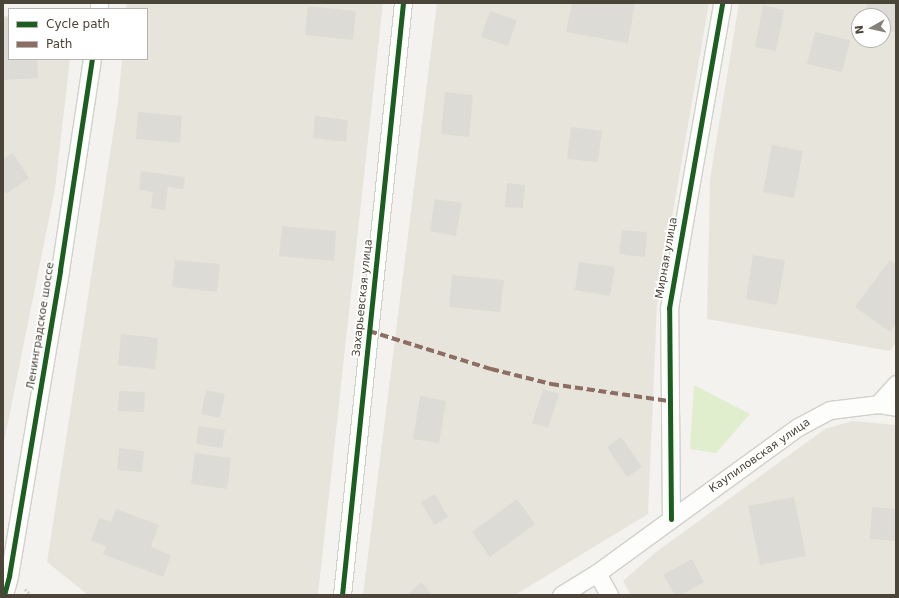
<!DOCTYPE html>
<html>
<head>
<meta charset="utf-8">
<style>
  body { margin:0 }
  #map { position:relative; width:899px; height:598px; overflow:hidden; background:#f3f2ee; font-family:"DejaVu Sans",sans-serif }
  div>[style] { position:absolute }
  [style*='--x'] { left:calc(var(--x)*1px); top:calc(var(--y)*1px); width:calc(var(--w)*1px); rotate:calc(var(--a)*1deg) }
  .residential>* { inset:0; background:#e7e4db }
  .green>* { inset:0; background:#e0eece }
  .building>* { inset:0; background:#dddbd6 }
  .path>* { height:2.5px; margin-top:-1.25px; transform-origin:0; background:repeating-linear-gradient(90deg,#d3d2cc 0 2px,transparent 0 4px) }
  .roads { filter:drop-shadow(1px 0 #d1d0cb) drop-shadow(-1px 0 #d1d0cb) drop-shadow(0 1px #d1d0cb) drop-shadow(0 -1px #d1d0cb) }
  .minor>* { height:17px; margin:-8.5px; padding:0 8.5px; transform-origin:8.5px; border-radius:8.5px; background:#fdfdfc }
  .quiet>* { height:4px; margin-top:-2px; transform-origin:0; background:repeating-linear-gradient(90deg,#8d6e63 0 8px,transparent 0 12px) }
  .cycleway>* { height:5px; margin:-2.5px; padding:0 2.5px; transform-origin:2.5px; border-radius:2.5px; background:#1b5e20 }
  span { translate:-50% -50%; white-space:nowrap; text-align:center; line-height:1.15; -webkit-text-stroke:3.5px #fff; paint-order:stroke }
  .street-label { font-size:11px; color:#4b4438 }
  .frame { position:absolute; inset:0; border:4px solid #4b4438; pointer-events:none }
  .legend { position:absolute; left:8px; top:8px; width:140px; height:52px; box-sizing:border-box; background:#fff; border:1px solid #b7b4af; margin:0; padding:5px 7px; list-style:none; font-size:12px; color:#4b4438 }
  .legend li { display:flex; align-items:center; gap:8px; height:20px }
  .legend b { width:20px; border:1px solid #b7b4af }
  .north { position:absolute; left:851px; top:8px; width:40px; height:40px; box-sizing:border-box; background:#fff; border:1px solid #b7b4af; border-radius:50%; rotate:262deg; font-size:11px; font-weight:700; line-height:16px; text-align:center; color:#4b4438 }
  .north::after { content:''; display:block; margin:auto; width:14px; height:18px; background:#868178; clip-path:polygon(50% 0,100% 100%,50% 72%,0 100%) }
</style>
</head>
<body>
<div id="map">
  <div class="residential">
    <i style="clip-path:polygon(127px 3px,383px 3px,318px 595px,88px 595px,47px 562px,118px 102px,122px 59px,147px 59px,147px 9px,126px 9px)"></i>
    <i style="clip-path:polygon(437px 3px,709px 3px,657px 305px,648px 514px,515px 595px,363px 595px)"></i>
    <i style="clip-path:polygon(evenodd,739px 3px,896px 3px,896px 342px,890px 351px,707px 319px,710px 179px,739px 3px,859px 16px,883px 16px,883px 40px,859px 40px,859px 16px)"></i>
    <i style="clip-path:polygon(3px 16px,9px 16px,9px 59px,70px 59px,55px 189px,3px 447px)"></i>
    <i style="clip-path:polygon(853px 421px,896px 425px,896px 595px,631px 595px,623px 581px,656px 552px,825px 429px)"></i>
  </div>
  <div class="green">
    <i style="clip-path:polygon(694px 385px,750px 414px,716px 453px,690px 449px)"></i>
  </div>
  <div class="building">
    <i style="clip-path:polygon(572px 3px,635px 3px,628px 43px,566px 32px)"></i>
    <i style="clip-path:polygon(867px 3px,896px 3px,896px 33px,883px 29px,883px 16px,864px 16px)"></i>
    <i style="clip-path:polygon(763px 5px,784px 10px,776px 51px,755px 47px)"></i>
    <i style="clip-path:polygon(308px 6px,356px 11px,353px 40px,305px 35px)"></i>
    <i style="clip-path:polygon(490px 11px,517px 20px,508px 46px,481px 37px)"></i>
    <i style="clip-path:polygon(3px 18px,9px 18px,9px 59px,37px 59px,38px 78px,3px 80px)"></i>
    <i style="clip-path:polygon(815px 32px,850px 40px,842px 72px,807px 64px)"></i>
    <i style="clip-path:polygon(445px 92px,473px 95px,469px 137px,441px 134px)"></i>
    <i style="clip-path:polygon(138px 112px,182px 116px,180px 143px,136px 139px)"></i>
    <i style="clip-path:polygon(315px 116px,348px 120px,346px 142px,313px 138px)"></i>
    <i style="clip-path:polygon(571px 127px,602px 131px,598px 162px,567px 159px)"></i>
    <i style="clip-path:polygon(772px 145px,803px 151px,794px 198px,763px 192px)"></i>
    <i style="clip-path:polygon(13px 153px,29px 178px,6px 194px,3px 189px,3px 159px)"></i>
    <i style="clip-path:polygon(141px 171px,185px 177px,183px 189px,168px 187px,165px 210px,151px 208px,153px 192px,139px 190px)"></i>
    <i style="clip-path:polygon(507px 183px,525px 185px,523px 208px,505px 207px)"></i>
    <i style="clip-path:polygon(435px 199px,462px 203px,456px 236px,430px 231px)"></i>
    <i style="clip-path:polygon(282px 226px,336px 231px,334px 261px,279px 256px)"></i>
    <i style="clip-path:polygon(622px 230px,647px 232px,645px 257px,619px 254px)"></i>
    <i style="clip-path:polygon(753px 255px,785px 260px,777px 305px,746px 299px)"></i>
    <i style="clip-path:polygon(175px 260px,220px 264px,217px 292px,172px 287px)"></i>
    <i style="clip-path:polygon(890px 260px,896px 264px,896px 324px,890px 332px,855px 307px)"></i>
    <i style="clip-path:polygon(579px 262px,615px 267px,610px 296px,575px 290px)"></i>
    <i style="clip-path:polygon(452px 275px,504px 280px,500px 312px,449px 307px)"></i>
    <i style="clip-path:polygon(121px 334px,158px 338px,155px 369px,118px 365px)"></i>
    <i style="clip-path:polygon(543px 389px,559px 394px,548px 428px,532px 423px)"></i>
    <i style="clip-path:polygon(206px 390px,225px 394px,220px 418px,201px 414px)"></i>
    <i style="clip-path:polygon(119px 391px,145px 392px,144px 412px,118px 411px)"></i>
    <i style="clip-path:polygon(420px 396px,446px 401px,439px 443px,413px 439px)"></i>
    <i style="clip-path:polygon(199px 426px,225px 430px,222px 448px,196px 444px)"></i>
    <i style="clip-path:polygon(621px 437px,642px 467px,627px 477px,607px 447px)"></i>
    <i style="clip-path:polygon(119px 448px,144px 451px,142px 472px,117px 470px)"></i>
    <i style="clip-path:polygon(195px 453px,231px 458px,227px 489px,191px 484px)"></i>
    <i style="clip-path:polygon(435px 494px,448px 517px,434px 525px,421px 502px)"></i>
    <i style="clip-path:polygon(794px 497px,806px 556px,760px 565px,748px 506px)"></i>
    <i style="clip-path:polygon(517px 499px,535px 524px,490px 557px,472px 532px)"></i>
    <i style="clip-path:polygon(872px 507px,896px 509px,896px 541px,870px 539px)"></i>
    <i style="clip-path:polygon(116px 509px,159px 525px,151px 547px,171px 555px,163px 577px,103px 554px,106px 546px,91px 541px,99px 518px,111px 522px)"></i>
    <i style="clip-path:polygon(692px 559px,704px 582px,681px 595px,675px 595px,663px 575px)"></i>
    <i style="clip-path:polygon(421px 582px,432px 595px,407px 595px)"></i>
  </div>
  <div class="path">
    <i style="--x:25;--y:589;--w:9;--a:41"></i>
  </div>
  <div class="roads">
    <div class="minor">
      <i style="--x:99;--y:9;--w:6;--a:-90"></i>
      <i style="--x:878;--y:404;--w:18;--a:9"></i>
      <i style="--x:671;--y:519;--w:211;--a:-90.5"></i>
      <i style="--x:669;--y:308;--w:310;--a:-80.1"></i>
      <i style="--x:597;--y:573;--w:25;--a:61"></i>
      <i style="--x:4;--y:595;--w:20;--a:-75"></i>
      <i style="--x:9;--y:576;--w:310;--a:-80.5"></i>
      <i style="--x:60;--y:270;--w:213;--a:-81.4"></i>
      <i style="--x:342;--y:595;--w:595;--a:-84.12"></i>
      <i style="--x:561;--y:595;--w:42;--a:-31.4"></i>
      <i style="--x:597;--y:573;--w:248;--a:-36"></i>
      <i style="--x:798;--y:427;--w:36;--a:-28"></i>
      <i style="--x:830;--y:410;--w:48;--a:-7.1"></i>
      <i style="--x:878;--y:404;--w:27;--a:-48"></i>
    </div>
  </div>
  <div class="quiet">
    <i style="--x:369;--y:331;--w:128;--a:17.3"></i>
    <i style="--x:491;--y:369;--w:62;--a:14"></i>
    <i style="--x:551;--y:384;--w:119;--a:8.2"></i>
  </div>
  <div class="cycleway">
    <i style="--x:671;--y:519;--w:211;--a:-90.5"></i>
    <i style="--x:669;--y:308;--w:310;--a:-80.1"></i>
    <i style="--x:4;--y:595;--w:20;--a:-75"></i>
    <i style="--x:9;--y:576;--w:310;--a:-80.5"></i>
    <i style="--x:60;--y:270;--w:213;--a:-81.4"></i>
    <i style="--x:342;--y:595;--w:595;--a:-84.12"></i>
  </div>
  <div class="street-label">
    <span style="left:667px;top:258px;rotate:-80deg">Мирная улица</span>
    <span style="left:363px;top:298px;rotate:-84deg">Захарьевская улица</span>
    <span style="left:41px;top:326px;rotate:-81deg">Ленинградское шоссе</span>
    <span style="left:760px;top:456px;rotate:-35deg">Каупиловская улица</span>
  </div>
  <div class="frame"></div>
  <ul class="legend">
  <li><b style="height:5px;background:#1b5e20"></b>Cycle path</li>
  <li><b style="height:5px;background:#8d6e63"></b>Path</li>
  </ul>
  <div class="north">N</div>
</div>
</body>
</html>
